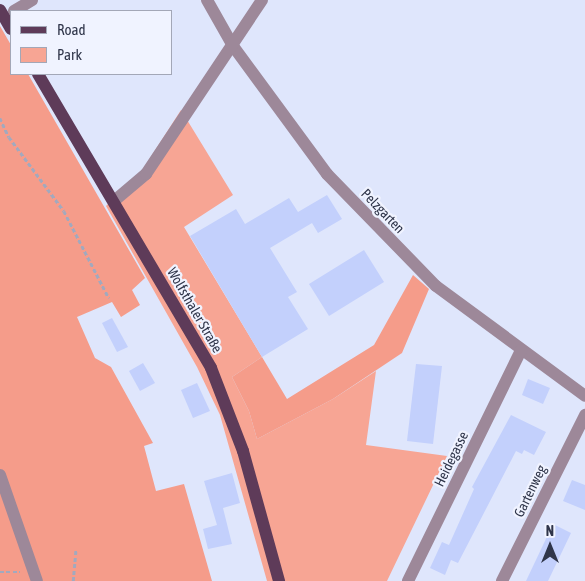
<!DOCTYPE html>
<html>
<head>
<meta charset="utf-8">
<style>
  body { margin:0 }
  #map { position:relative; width:585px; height:581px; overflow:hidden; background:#dfe6fc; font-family:"Asap Condensed",sans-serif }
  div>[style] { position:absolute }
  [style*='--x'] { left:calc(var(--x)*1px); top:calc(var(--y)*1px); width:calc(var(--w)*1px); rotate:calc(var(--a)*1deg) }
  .green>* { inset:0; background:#f7a594 }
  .forest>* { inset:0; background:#f59c8a }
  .building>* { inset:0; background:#c3d0fc }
  .path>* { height:2.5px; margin-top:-1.25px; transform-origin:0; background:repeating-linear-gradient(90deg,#a2a9be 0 4px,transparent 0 6.5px) }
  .minor>* { height:12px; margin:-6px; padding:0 6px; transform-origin:6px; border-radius:6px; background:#9d8899 }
  .major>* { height:12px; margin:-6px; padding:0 6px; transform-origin:6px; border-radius:6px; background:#5e3b59 }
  span { translate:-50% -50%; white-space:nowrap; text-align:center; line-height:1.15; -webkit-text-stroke:4.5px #f0f3ff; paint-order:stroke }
  .street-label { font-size:14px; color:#2f354a }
  .legend { position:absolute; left:10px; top:10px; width:162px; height:65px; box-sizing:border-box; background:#f0f3ff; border:1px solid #a3a7b7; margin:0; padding:6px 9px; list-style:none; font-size:15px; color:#2f354a }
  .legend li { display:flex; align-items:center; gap:10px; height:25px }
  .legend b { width:25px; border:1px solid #a3a7b7 }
  .north { position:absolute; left:525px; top:521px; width:50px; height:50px; -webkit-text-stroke:4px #f0f3ff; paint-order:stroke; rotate:0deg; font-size:14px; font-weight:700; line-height:20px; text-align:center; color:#2f354a }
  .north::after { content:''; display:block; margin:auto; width:18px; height:22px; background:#2f354a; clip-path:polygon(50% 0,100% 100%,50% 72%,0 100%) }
</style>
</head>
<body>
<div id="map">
  <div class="green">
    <i style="clip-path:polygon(181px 110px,233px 195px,184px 227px,262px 357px,232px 377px,249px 411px,257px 439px,333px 399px,376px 371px,366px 445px,447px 456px,387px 581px,267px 581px,220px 415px,197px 367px,106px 206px,143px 169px)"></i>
  </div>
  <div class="forest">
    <i style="clip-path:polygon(0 26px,11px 45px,11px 74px,28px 74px,145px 278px,132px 290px,140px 305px,121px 317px,112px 302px,77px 317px,95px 358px,111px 367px,153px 443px,144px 446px,156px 491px,184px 484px,212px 581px,0 581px)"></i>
    <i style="clip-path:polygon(413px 275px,429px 289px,402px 353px,333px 399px,257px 439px,249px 411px,232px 377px,262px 357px,287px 399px,374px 345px)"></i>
  </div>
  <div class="building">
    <i style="clip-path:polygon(327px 195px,342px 219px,318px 233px,312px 223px,270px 248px,297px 292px,288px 297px,308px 329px,262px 357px,190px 236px,236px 209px,245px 224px,289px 198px,298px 212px)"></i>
    <i style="clip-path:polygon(364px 250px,384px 282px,329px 316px,309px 284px)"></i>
    <i style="clip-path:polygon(112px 318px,128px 347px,117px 352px,102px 323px)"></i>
    <i style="clip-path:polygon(143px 363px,155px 383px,140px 391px,129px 371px)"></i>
    <i style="clip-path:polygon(416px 364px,442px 366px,433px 444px,407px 441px)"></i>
    <i style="clip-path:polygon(528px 379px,550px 388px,543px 404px,522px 395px)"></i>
    <i style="clip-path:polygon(197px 383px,210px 411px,193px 418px,181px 390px)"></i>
    <i style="clip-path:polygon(511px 415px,546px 432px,534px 455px,524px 450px,522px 454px,516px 451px,458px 563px,451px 560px,445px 575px,430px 568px,442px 542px,449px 545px,474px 489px,472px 487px)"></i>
    <i style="clip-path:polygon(232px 473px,240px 503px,223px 508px,232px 544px,208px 549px,203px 529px,217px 525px,204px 481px)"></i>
    <i style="clip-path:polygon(572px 480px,585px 485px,585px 510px,563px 501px)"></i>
    <i style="clip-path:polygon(553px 524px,571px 533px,548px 581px,526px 581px)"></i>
  </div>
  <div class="path">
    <i style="--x:0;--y:118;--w:21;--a:65"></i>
    <i style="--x:9;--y:137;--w:92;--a:53.4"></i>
    <i style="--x:64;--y:211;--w:98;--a:62.7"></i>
    <i style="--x:0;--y:572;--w:20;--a:0"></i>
    <i style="--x:73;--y:581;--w:32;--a:-85"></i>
  </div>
  <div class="minor">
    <i style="--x:207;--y:0;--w:53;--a:60.5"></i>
    <i style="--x:233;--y:46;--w:159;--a:53.7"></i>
    <i style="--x:327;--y:174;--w:156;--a:45.8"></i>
    <i style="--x:436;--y:286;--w:185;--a:36.4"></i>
    <i style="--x:14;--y:11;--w:21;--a:-31"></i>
    <i style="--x:114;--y:201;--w:42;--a:-40.2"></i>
    <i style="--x:146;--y:174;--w:209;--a:-56.3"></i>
    <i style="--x:0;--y:475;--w:112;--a:70.8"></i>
    <i style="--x:408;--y:581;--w:257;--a:-63.9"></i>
    <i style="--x:502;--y:581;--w:186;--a:-63.4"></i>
  </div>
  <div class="major">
    <i style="--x:0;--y:10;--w:22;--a:60"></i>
    <i style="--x:38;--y:74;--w:341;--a:59.5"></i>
    <i style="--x:211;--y:368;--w:89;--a:68.9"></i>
    <i style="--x:243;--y:451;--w:135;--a:74.5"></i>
  </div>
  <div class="street-label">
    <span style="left:383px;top:211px;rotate:46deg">Pelzgarten</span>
    <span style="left:195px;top:310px;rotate:60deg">Wolfsthaler Straße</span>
    <span style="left:451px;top:459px;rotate:-64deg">Heidegasse</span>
    <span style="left:530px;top:491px;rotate:-64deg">Gartenweg</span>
  </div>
  <ul class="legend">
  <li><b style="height:6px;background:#5e3b59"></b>Road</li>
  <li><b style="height:14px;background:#f7a594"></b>Park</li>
  </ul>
  <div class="north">N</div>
</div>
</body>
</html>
